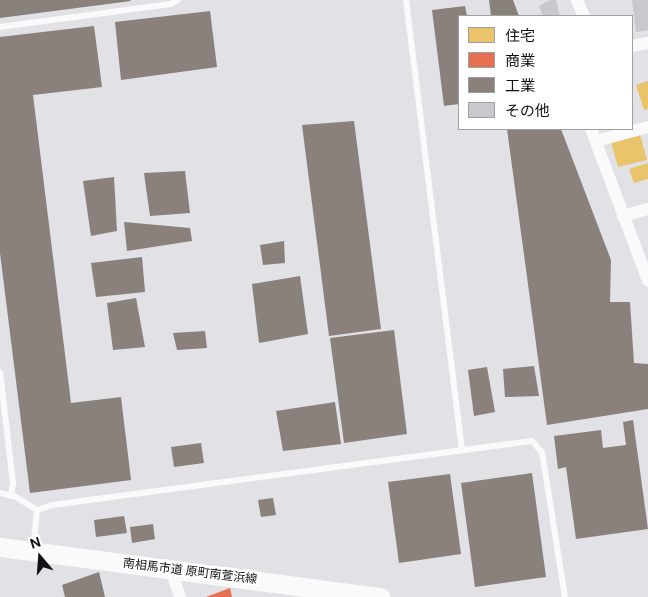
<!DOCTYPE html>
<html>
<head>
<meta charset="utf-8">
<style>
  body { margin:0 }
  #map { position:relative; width:648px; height:597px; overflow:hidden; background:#e1e1e6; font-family:"DM Sans","Noto Sans JP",sans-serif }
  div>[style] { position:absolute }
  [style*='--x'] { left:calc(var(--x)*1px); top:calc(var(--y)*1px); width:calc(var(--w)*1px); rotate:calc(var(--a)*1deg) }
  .homes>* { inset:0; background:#e9c46a }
  .shops>* { inset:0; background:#e76f51 }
  .industry>* { inset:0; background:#8a817c }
  .building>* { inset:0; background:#cac8cc }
  .lane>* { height:6px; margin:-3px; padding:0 3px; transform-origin:3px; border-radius:3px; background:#fafafb }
  .street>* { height:12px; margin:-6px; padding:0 6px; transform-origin:6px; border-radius:6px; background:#fafafb }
  .secondary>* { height:19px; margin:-9.5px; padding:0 9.5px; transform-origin:9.5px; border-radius:9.5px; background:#fafafb }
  span { translate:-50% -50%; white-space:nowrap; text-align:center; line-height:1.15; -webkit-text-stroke:5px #fff; paint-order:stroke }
  .street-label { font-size:12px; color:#121215 }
  .legend { position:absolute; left:458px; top:15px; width:175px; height:115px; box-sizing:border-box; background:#fff; border:1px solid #a0a0a1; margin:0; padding:6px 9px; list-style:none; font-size:15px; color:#121215 }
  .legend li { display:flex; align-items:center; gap:10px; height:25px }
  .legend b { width:25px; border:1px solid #a0a0a1 }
  .north { position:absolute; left:15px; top:532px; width:50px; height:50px; -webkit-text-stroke:4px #fff; paint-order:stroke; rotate:342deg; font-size:14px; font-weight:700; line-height:20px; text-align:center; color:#121215 }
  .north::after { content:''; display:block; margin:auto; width:18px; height:22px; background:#121215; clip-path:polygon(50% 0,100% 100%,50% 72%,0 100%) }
</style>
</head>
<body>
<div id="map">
  <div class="homes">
    <i style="clip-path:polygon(648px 81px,648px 109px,644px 110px,636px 85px)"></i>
    <i style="clip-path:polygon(639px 131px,647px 160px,618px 167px,610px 139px)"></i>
    <i style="clip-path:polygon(648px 163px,648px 179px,634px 183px,629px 169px)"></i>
  </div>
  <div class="shops">
    <i style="clip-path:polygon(230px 588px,232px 597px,206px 597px)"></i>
  </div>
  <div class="industry">
    <i style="clip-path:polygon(0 0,130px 0,131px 1px,0 18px)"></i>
    <i style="clip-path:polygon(489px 0,513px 0,519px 16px,491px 16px)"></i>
    <i style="clip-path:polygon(465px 6px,467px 16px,459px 16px,459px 104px,444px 106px,432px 10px)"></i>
    <i style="clip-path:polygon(210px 11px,217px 67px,121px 80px,115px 22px)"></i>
    <i style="clip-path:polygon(94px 26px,102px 87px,33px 95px,71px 403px,121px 397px,131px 480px,30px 493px,0 253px,0 37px)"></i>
    <i style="clip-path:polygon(354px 121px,381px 329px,329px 336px,302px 125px)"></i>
    <i style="clip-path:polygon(507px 129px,561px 129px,611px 260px,610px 302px,630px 302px,634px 363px,648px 364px,648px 409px,547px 425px)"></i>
    <i style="clip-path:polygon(185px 171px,190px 213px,150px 216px,144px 173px)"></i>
    <i style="clip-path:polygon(114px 177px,117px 231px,91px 236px,83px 181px)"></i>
    <i style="clip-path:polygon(124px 222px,190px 228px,192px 241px,127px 251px)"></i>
    <i style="clip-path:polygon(284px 241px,285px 263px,263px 265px,260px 245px)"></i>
    <i style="clip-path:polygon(142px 257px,145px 292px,96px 297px,91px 263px)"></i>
    <i style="clip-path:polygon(300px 276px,308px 334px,259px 343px,252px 284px)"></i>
    <i style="clip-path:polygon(136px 298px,145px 347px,113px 350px,107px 303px)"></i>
    <i style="clip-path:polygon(394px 330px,407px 434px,344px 443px,330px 338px)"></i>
    <i style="clip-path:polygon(205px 331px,207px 348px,177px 350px,173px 333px)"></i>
    <i style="clip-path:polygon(534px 366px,539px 396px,505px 397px,503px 369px)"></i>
    <i style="clip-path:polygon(487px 367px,495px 412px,474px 416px,468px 370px)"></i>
    <i style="clip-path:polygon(335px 402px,341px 444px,283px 451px,276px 411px)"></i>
    <i style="clip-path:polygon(633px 420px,648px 529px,576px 539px,566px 467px,558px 469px,554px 436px,601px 430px,603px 448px,626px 445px,623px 422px)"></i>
    <i style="clip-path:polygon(201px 443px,204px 463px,174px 467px,171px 447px)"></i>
    <i style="clip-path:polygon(532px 473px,546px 577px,475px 587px,461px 483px)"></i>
    <i style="clip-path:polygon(450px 474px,461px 554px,399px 563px,388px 482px)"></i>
    <i style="clip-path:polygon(273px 498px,276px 515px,261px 517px,258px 500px)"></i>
    <i style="clip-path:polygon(124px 516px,127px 533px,96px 537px,94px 520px)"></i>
    <i style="clip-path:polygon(153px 524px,155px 539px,132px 543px,130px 527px)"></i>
    <i style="clip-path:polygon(99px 572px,105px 597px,65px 597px,62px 585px)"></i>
  </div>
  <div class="building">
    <i style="clip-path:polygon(550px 0,556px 0,560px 16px,543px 16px,539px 6px)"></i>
    <i style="clip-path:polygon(632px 0,648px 0,648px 30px,636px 32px)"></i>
  </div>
  <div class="lane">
    <i style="--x:406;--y:0;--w:452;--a:82.9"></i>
    <i style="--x:0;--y:27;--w:172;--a:-7.7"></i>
    <i style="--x:170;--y:4;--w:9;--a:-27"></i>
    <i style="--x:0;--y:372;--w:112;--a:83.3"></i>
    <i style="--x:13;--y:483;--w:13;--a:99"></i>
    <i style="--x:0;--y:493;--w:16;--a:14"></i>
    <i style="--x:16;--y:497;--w:25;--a:32"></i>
    <i style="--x:33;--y:550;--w:40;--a:-84.3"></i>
    <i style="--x:37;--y:510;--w:16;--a:-18"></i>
    <i style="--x:52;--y:505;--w:484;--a:-7.6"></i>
    <i style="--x:532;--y:441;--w:15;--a:48"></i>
    <i style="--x:542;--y:452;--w:147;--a:81"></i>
  </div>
  <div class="street">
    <i style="--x:577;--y:0;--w:17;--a:66"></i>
    <i style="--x:632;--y:46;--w:16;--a:-11"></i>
    <i style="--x:591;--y:129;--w:162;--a:69.4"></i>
    <i style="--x:596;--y:141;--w:54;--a:-15.1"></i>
    <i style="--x:623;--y:216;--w:26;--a:-16"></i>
    <i style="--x:171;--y:569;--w:29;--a:72"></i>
  </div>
  <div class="secondary">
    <i style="--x:0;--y:547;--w:384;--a:7.5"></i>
  </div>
  <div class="street-label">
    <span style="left:190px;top:572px;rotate:7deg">南相馬市道 原町南萱浜線</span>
  </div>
  <ul class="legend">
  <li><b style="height:14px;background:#e9c46a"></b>住宅</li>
  <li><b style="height:14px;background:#e76f51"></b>商業</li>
  <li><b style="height:14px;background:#8a817c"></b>工業</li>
  <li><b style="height:14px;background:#cac8cc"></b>その他</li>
  </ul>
  <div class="north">N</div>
</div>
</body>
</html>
